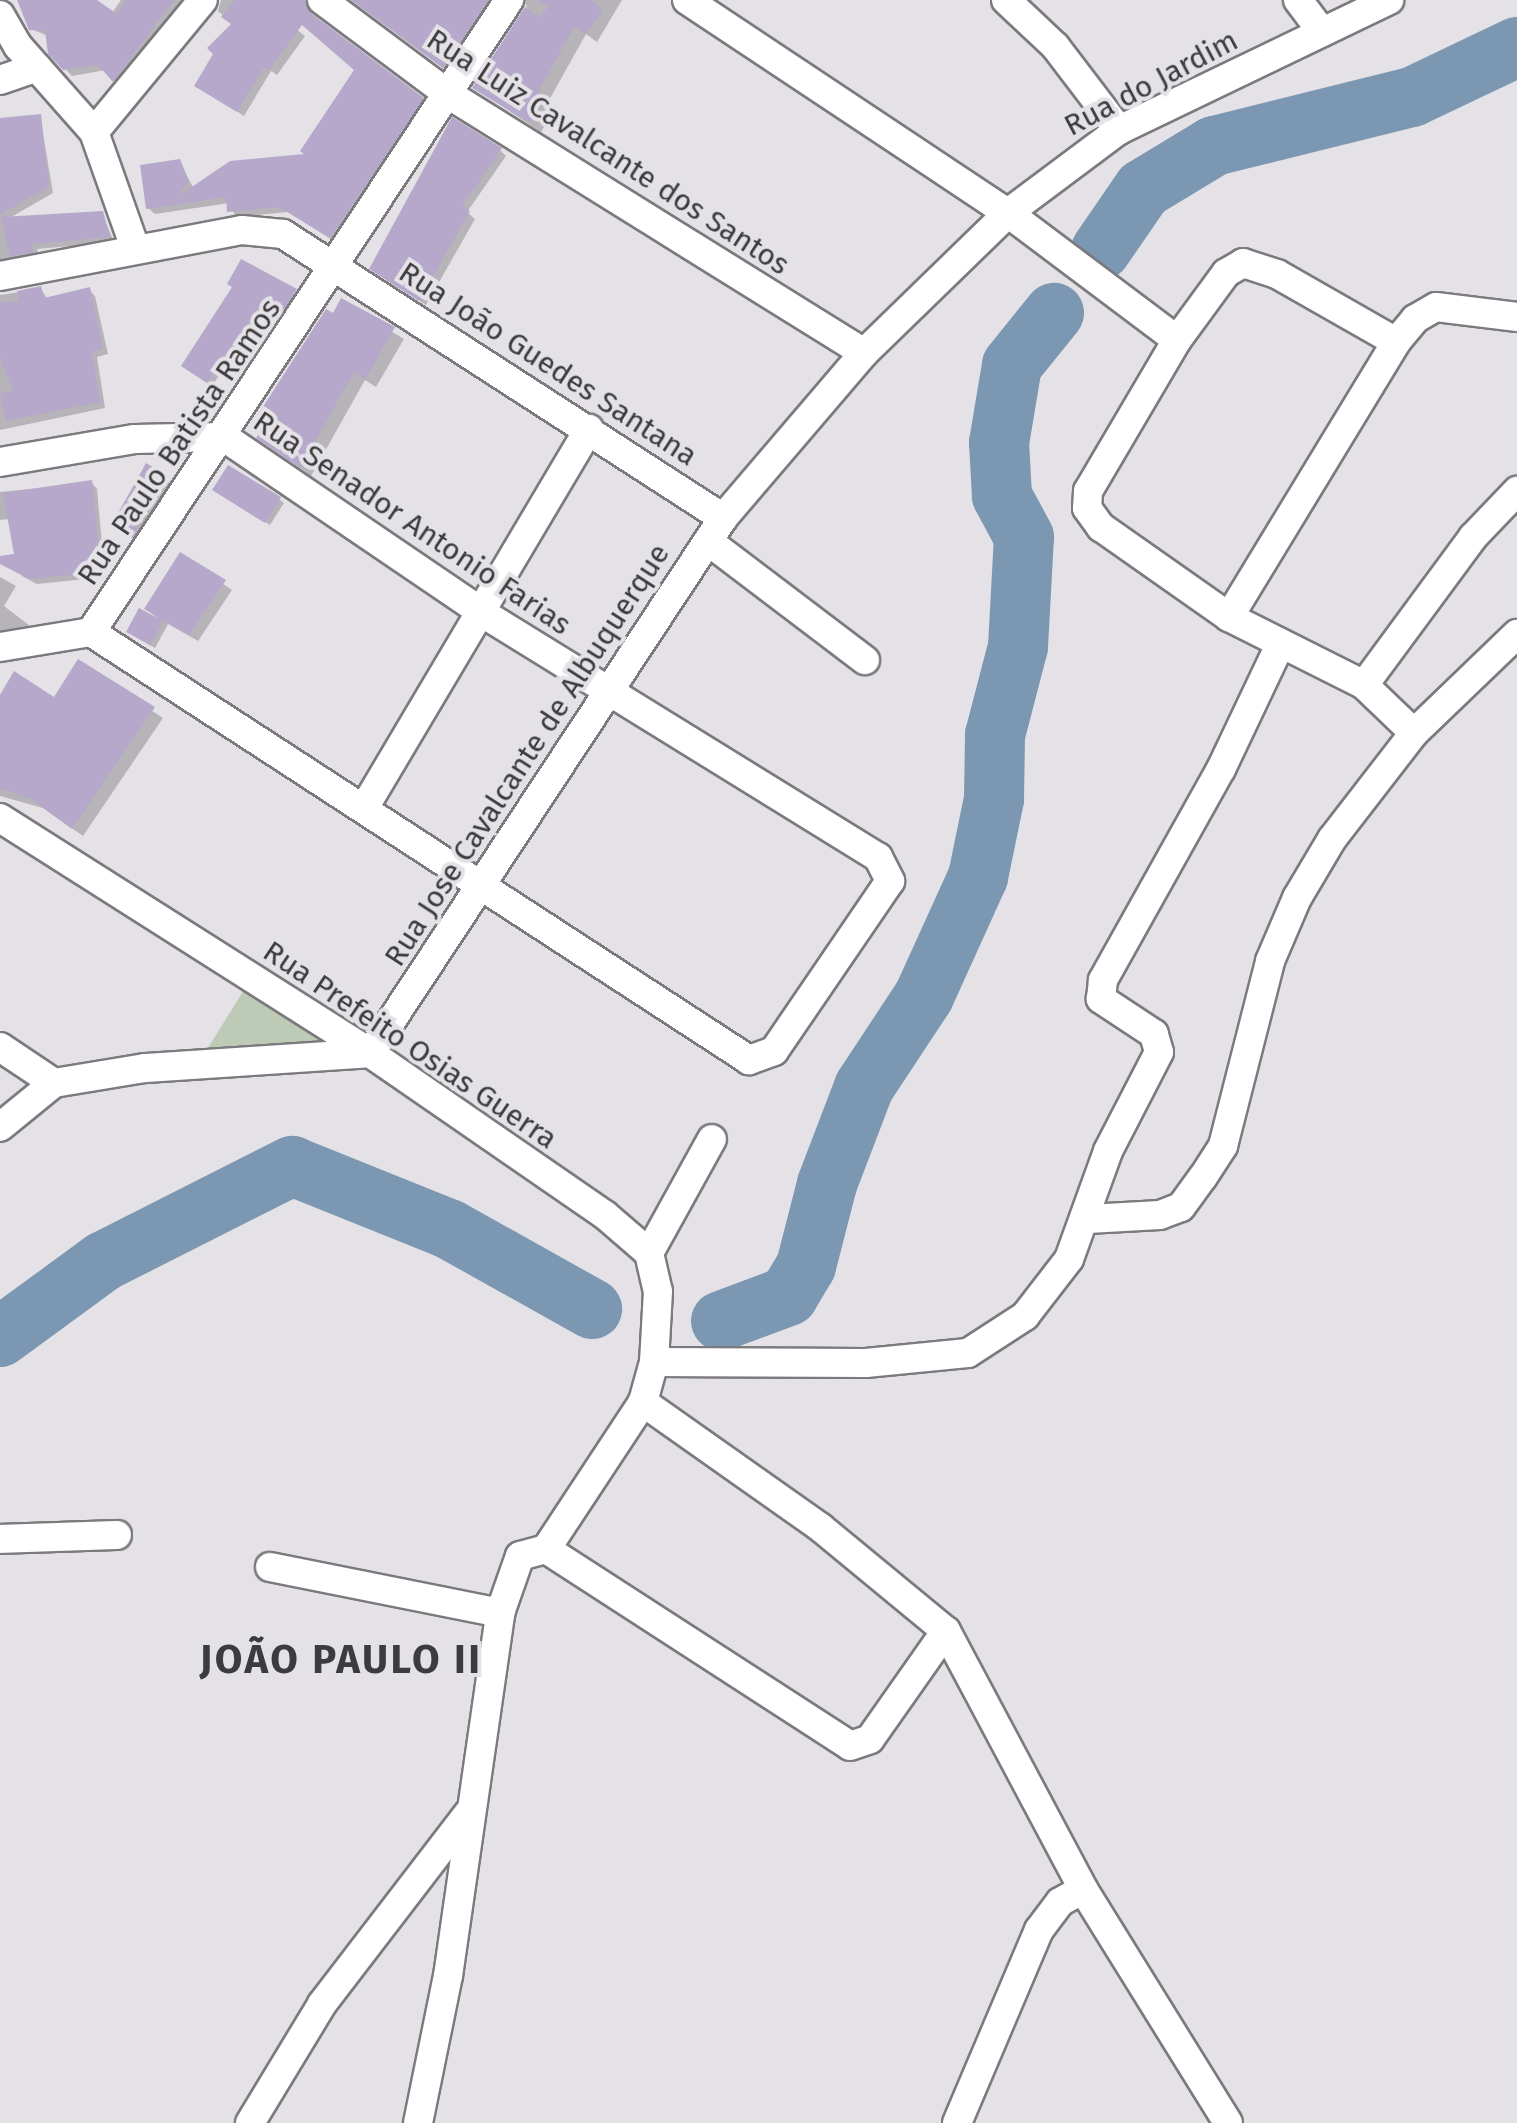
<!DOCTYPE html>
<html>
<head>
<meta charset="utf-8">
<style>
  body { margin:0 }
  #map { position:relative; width:1517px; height:2123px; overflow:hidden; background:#e4e2e6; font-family:"Fira Sans",sans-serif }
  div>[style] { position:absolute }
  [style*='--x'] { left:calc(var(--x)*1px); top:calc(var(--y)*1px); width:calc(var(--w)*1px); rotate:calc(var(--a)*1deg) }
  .green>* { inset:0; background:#bdcab5 }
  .shadow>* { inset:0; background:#0003 }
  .river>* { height:60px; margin:-30px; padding:0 30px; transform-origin:30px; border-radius:30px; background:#7b97b1 }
  .building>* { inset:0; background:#b5a8ca }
  .roads { filter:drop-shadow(2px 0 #7c7a7e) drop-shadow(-2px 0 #7c7a7e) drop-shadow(0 2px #7c7a7e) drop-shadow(0 -2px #7c7a7e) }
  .street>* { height:28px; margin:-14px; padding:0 14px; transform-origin:14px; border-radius:14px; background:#fff }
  span { translate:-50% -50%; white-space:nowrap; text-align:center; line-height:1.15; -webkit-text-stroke:8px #e4e2e6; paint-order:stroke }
  .street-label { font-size:30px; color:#3c3b3d }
  .district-label { font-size:40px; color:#3c3b3d; font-weight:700; letter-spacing:2.5px }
</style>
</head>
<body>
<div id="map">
  <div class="green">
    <i style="clip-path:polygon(247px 985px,333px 1042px,206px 1051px)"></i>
  </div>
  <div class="shadow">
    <i style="clip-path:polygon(27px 0,92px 0,112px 13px,121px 0,183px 0,120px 85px,106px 70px,72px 76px,50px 52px,48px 36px,31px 29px)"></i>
    <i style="clip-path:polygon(221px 0,259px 0,305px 36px,277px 75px,271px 71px,244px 116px,198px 86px,234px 25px,218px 11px)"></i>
    <i style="clip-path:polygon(351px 0,505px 0,454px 76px)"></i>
    <i style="clip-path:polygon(525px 0,622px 0,597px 42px,586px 34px,548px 102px,555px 108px,541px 132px,475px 88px,527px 9px)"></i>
    <i style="clip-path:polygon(422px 99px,428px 106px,337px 243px,288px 212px,236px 217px,229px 203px,155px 214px,148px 208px,179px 161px,194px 189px,308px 156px)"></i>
    <i style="clip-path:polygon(40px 116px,53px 193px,6px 220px,102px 214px,114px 242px,37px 249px,39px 257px,0 266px,0 121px)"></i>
    <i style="clip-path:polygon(500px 150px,506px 156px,467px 212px,475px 219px,426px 305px,378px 274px)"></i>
    <i style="clip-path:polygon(235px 288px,300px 295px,284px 318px,266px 306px,212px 386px,188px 370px)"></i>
    <i style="clip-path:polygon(41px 289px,48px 300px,89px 290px,95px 296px,108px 354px,97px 357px,105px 408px,0 430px,0 295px)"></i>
    <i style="clip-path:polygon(342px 302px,404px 339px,376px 387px,365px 380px,311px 476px,260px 437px)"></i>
    <i style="clip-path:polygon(147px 466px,177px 488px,143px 546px,114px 525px)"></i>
    <i style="clip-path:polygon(92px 483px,97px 489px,105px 577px,37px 584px,22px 576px,9px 519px,0 520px,0 492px)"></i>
    <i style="clip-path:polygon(220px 494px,279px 499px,284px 503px,270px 525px)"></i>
    <i style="clip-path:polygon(181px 555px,232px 590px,198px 641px,168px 624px,155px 648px,134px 636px,159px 620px,147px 609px)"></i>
    <i style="clip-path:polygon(0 577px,16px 586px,4px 606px,34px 629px,0 633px)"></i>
    <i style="clip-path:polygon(79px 662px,163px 718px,83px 836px,43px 808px,0 796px,0 713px,55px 700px)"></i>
  </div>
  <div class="river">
    <i style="--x:1101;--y:250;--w:74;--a:-55.5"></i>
    <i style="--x:1143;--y:189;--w:83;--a:-31.2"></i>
    <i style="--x:1214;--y:146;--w:204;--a:-13.9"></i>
    <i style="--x:1412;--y:97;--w:116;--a:-25.5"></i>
    <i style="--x:721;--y:1321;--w:72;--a:-20.5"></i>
    <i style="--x:788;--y:1296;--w:35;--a:-59"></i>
    <i style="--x:806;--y:1266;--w:85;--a:-75.6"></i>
    <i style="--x:827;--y:1184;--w:104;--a:-69.1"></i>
    <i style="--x:864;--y:1087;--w:109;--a:-56.6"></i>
    <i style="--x:924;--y:996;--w:131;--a:-65.6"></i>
    <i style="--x:978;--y:877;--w:80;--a:-78.4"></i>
    <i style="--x:994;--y:799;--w:64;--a:-89.1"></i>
    <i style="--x:995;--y:735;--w:91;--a:-75.4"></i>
    <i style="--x:1018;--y:647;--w:110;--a:-86.9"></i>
    <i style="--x:1024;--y:537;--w:47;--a:-118.2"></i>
    <i style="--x:1002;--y:496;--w:53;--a:-93.2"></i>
    <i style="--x:999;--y:443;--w:79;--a:-80.5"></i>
    <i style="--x:1012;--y:365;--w:67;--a:-51.1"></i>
    <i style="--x:0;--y:1337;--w:129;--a:-36.2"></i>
    <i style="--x:104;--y:1261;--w:211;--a:-26.8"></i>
    <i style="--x:292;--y:1166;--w:169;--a:21.9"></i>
    <i style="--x:449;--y:1229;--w:164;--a:29.2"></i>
  </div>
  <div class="building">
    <i style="clip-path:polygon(17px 0,97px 0,117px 14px,126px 0,174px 0,113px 82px,98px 65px,63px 70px,48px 54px,45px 31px,29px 30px)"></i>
    <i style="clip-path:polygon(234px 0,305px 0,312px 14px,424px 98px,330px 238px,279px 207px,227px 212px,226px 197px,146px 209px,140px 165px,180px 159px,189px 181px,177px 197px,230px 161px,304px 154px,300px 151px,354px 70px,302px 25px,269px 70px,264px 67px,237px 112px,194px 86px,213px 54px,207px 48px,231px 24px,221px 17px)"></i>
    <i style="clip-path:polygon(351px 0,488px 0,443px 68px)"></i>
    <i style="clip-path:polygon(539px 0,591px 0,603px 10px,586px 34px,575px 26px,538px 92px,546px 96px,530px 123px,472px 88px,525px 7px,540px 17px,548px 7px)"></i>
    <i style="clip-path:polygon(41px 114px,49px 187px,0 214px,0 118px)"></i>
    <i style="clip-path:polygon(452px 117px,502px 148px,462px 206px,470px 211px,419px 301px,369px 269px)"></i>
    <i style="clip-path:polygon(103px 211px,110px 237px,32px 244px,34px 252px,10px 256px,1px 217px)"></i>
    <i style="clip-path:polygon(241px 259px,297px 289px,279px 316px,261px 304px,207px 383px,181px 366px,232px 287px,227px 284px)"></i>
    <i style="clip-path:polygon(41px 286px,44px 298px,90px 287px,103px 349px,92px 352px,100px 402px,6px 421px,0 394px,13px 391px,0 357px,0 303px,19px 301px,17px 291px)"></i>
    <i style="clip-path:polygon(341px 298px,395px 327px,365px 379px,354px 372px,300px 468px,256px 438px,267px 423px,257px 416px,326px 309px,333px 313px)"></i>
    <i style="clip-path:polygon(146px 463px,168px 476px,132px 538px,111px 526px)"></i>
    <i style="clip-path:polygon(228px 465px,281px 497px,265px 523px,212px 490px)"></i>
    <i style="clip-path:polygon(92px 480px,101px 572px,29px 579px,0 564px,0 556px,14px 554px,3px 493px)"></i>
    <i style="clip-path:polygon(180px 552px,226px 580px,189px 635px,144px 609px)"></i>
    <i style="clip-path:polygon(139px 608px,163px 621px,150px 645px,126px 632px)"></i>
    <i style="clip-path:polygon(78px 659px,155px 707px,72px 829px,31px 799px,0 788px,0 695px,14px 671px,54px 697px)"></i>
  </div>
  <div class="roads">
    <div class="street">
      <i style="--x:322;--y:0;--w:157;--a:36.7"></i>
      <i style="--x:448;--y:94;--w:490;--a:31.9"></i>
      <i style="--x:687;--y:0;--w:385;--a:33.6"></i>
      <i style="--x:1008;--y:213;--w:211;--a:36.9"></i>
      <i style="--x:1177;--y:340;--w:175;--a:120.5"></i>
      <i style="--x:1088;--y:491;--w:17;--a:93"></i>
      <i style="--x:1087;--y:508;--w:24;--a:54"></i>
      <i style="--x:1101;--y:527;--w:156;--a:35.1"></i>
      <i style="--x:1229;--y:617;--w:151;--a:26.7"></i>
      <i style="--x:1364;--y:685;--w:69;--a:43.8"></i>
      <i style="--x:1414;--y:733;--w:143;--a:-43.9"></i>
      <i style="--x:1006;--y:0;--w:67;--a:43.2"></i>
      <i style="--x:1055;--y:46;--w:106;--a:52.7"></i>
      <i style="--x:1298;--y:0;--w:40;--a:53"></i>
      <i style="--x:0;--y:15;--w:36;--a:60"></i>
      <i style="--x:18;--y:46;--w:115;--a:48.5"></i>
      <i style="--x:94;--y:132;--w:123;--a:70.5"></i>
      <i style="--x:0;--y:80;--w:39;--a:-19"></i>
      <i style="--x:94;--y:132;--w:171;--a:-50.5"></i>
      <i style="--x:0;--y:276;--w:246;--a:-10.8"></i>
      <i style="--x:242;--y:230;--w:41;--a:5.6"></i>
      <i style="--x:283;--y:234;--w:524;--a:32.84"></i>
      <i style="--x:1177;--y:340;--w:83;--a:-53.8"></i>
      <i style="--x:1226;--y:273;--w:20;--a:-30"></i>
      <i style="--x:1243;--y:263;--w:36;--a:18"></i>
      <i style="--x:1277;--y:274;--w:137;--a:29.7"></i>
      <i style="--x:1396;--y:342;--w:30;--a:-50"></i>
      <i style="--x:1415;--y:319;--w:24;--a:-30"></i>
      <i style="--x:1436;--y:307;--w:82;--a:7"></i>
      <i style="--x:0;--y:462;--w:137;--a:-9.7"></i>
      <i style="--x:135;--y:439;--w:89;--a:-1.3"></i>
      <i style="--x:224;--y:437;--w:315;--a:34.2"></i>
      <i style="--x:484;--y:614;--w:463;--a:31.7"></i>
      <i style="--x:878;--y:857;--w:27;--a:63"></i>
      <i style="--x:890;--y:881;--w:206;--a:124.3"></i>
      <i style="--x:774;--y:1051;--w:27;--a:160"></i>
      <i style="--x:749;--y:1060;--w:785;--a:-146.96"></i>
      <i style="--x:708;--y:541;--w:197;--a:37.2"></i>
      <i style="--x:1229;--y:617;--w:322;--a:-58.7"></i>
      <i style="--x:91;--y:632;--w:758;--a:-56.52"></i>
      <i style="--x:0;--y:647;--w:92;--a:-9.4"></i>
      <i style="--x:1364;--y:685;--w:184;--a:-53.6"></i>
      <i style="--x:1473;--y:537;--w:64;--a:-46.3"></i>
      <i style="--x:364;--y:808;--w:441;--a:-59.3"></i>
      <i style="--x:0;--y:818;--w:438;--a:32.4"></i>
      <i style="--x:370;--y:1053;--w:285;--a:34.6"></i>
      <i style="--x:605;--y:1215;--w:58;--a:40.8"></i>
      <i style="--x:649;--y:1253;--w:39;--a:77"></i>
      <i style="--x:658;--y:1291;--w:71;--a:93.2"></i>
      <i style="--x:654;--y:1362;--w:41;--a:105.4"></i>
      <i style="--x:643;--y:1402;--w:176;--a:123.4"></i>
      <i style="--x:0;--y:1047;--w:65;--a:33.7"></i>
      <i style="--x:0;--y:1127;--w:70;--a:-39.2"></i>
      <i style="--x:54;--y:1083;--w:92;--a:-9.4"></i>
      <i style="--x:145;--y:1068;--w:225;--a:-3.8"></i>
      <i style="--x:370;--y:1053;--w:641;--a:-56.58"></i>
      <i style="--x:723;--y:518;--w:217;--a:-49.5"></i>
      <i style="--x:864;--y:353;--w:201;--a:-44.2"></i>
      <i style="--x:1008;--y:213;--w:139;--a:-36.8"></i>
      <i style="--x:1119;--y:130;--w:300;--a:-25.7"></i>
      <i style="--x:1088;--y:1219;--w:72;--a:-3.2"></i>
      <i style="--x:1160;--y:1215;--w:22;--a:-21"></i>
      <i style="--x:1181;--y:1207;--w:37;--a:-54"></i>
      <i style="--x:1203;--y:1177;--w:37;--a:-57"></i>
      <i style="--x:1223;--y:1146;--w:191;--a:-75.7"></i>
      <i style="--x:1270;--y:961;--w:69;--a:-66.8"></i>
      <i style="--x:1297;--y:898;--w:69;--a:-59.3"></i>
      <i style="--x:1332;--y:839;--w:134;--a:-52.3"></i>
      <i style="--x:649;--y:1253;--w:130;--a:-61.1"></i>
      <i style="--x:654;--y:1362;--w:212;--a:0.3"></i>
      <i style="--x:866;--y:1363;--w:102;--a:-5.6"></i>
      <i style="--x:968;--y:1353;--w:68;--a:-33"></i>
      <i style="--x:1025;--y:1316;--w:72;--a:-52.3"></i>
      <i style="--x:1069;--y:1259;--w:115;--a:-70.1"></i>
      <i style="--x:1108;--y:1151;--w:111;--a:-62.7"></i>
      <i style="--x:1159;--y:1052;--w:19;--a:-106"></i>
      <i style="--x:1154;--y:1034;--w:64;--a:-146.6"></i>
      <i style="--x:1101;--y:999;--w:19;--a:-84"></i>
      <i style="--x:1103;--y:980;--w:242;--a:-60.8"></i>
      <i style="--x:1221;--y:769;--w:137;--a:-64.6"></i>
      <i style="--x:0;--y:1539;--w:117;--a:-2"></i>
      <i style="--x:546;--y:1549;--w:362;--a:32.9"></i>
      <i style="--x:850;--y:1746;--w:21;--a:-19"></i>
      <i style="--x:870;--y:1739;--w:132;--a:-54.9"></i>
      <i style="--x:946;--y:1631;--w:163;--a:-140.5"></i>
      <i style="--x:820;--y:1527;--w:217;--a:-144.8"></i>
      <i style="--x:270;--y:1567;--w:235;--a:11.3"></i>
      <i style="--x:946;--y:1631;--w:292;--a:62"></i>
      <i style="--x:1083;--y:1889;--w:275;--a:58.2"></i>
      <i style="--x:250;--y:2123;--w:139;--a:-58.8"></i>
      <i style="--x:322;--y:2004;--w:240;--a:-52.5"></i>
      <i style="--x:418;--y:2123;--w:150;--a:-78.5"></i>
      <i style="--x:448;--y:1976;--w:367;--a:-81.8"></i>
      <i style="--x:500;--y:1613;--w:60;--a:-70.7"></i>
      <i style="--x:520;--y:1556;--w:27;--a:-15"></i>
      <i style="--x:957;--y:2123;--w:210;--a:-67"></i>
      <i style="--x:1039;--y:1930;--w:35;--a:-53"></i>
      <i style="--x:1060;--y:1902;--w:26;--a:-29"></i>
    </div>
  </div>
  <div class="street-label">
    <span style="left:1151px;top:83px;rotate:-28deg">Rua do Jardim</span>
    <span style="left:608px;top:152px;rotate:33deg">Rua Luiz Cavalcante dos Santos</span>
    <span style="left:548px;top:364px;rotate:33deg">Rua João Guedes Santana</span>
    <span style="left:179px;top:442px;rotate:-56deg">Rua Paulo Batista Ramos</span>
    <span style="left:412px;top:523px;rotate:34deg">Rua Senador Antonio Farias</span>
    <span style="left:527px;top:755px;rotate:-57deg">Rua Jose Cavalcante de Albuquerque</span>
    <span style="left:410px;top:1045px;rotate:34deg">Rua Prefeito Osias Guerra</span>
  </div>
  <div class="district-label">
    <span style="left:341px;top:1660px">JOÃO PAULO II</span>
  </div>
</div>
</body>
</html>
